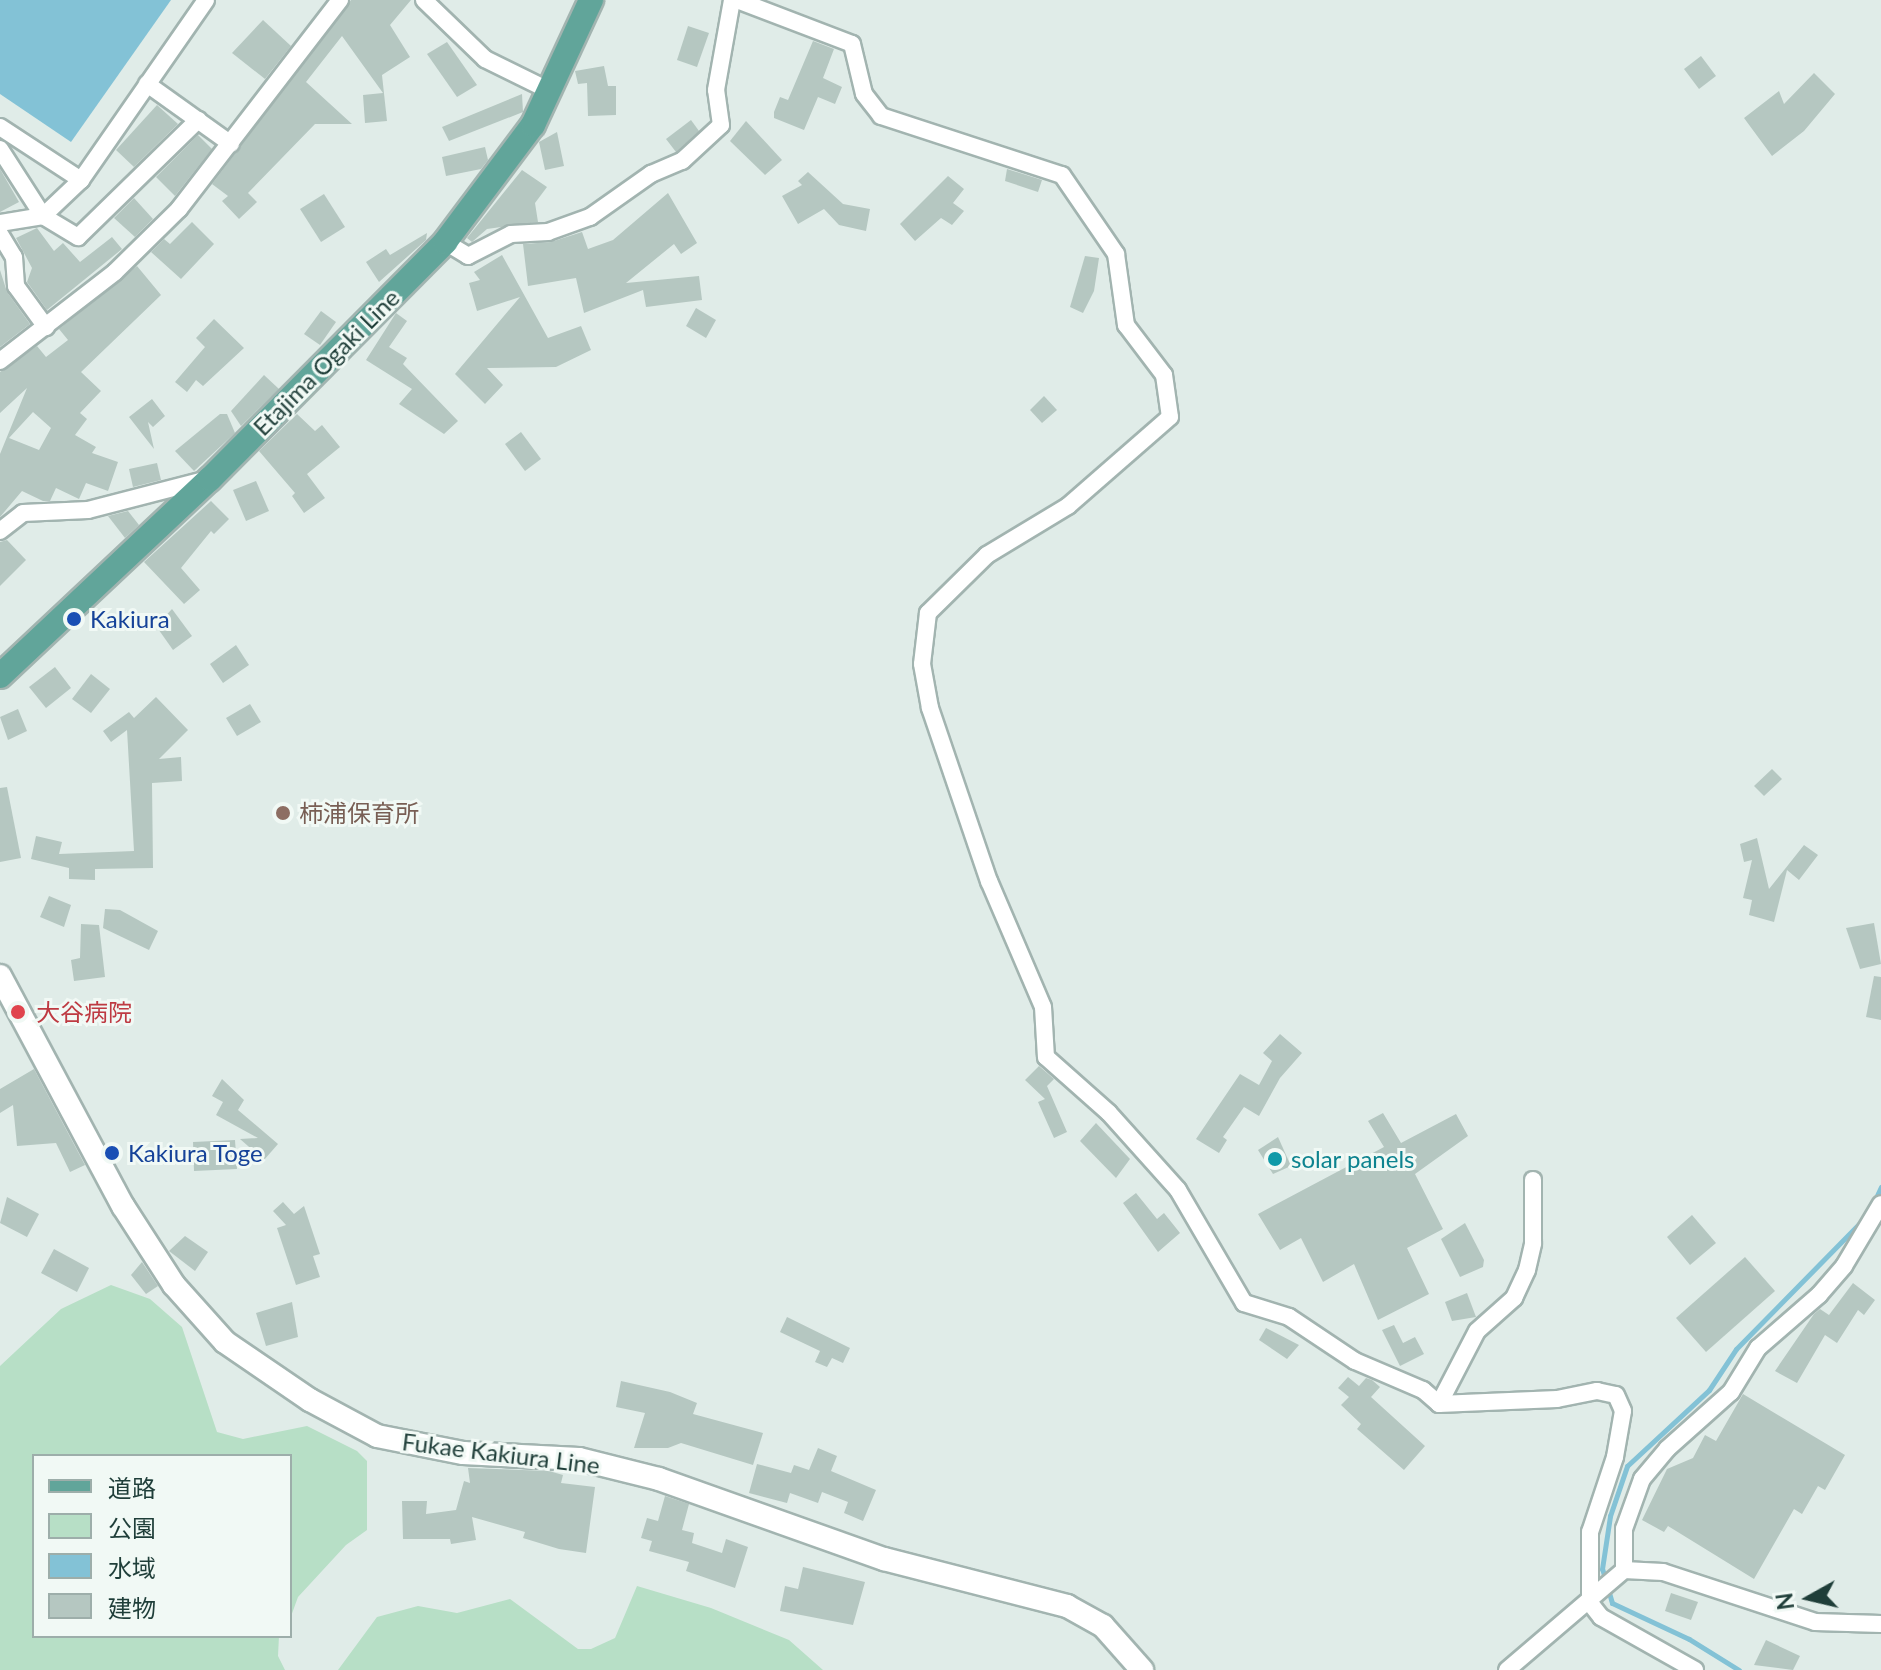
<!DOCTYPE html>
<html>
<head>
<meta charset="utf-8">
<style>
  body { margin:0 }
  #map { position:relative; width:1881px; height:1670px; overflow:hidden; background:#e0ece8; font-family:Lato,"Noto Sans JP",sans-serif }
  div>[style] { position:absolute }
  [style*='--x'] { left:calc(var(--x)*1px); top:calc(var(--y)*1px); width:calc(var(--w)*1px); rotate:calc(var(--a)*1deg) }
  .green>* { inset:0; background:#b7dfc6 }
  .water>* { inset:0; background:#83c2d6 }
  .stream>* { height:5px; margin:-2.5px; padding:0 2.5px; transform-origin:2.5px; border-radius:2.5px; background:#83c2d6 }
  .building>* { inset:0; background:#b5c7c1 }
  .roads { filter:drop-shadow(2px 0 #a2b4b0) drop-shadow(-2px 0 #a2b4b0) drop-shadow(0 2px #a2b4b0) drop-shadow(0 -2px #a2b4b0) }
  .street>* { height:16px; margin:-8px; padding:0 8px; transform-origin:8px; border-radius:8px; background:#fff }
  .secondary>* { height:22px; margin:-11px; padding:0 11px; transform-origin:11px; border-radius:11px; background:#fff }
  .primary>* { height:24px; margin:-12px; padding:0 12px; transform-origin:12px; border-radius:12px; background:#61a59a }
  .dots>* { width:22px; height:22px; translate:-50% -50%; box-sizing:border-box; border:4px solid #f1f9f5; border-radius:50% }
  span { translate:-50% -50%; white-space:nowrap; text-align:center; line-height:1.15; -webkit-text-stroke:6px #f1f9f5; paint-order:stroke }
  .street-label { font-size:24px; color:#1f3e39 }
  .transit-label { font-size:24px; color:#164399 }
  .left { translate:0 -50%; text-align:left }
  .education-label { font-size:24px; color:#785e54 }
  .health-label { font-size:24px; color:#be3a42 }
  .culture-label { font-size:24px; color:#0d838f }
  .legend { position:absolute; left:32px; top:1454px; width:260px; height:184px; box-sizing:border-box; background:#f1f9f5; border:2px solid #9daeaa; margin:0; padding:10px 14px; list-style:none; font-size:24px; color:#1f3e39 }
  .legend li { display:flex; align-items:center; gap:16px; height:40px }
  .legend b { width:40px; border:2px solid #9daeaa }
  .north { position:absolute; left:1769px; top:1558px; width:80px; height:80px; -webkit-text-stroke:6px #f1f9f5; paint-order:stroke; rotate:262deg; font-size:22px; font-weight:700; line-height:32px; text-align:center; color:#1f3e39 }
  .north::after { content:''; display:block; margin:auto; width:28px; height:36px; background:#1f3e39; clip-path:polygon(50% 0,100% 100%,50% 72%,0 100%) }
</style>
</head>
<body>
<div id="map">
  <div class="green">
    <i style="clip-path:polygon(111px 1285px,150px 1299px,182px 1327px,217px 1432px,243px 1439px,307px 1426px,357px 1451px,367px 1461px,367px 1530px,346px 1545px,298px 1597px,290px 1619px,290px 1456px,34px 1456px,34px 1636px,279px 1636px,278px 1656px,285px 1670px,0 1670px,0 1366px,61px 1309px)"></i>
    <i style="clip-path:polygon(637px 1586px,711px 1608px,789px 1640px,823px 1670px,338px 1670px,377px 1617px,418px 1606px,457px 1613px,510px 1599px,578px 1649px,591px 1649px,615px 1638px)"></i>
  </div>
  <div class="water">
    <i style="clip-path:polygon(0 0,171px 0,71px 142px,0 94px)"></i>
  </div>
  <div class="stream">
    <i style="--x:1873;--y:1204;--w:19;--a:-65"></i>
    <i style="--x:1739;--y:1670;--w:59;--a:-148.2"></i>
    <i style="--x:1689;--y:1639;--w:85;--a:-154.9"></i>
    <i style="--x:1612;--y:1603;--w:35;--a:-106"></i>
    <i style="--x:1602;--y:1569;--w:54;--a:-81.4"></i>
    <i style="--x:1610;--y:1516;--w:53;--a:-71.2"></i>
    <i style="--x:1627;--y:1466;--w:112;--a:-42.8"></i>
    <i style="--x:1709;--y:1390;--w:49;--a:-56.6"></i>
    <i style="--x:1736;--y:1349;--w:178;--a:-45.5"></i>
  </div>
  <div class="building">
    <i style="clip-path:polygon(351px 0,411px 0,390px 25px,410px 57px,382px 75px,387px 121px,365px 123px,363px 95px,383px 93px,342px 36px,306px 82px,352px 124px,315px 124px,248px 193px,257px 202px,239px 219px,222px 201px,228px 196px,212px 184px)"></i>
    <i style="clip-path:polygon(263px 20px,291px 46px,265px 79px,232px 53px)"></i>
    <i style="clip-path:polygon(688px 26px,709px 33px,697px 67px,677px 60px)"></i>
    <i style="clip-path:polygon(813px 41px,834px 49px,823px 78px,842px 87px,835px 104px,818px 97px,804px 130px,774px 118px,774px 112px,780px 97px,788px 100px)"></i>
    <i style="clip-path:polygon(447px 42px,477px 85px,457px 97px,427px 54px)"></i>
    <i style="clip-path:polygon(1701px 56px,1716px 76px,1699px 89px,1684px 69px)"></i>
    <i style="clip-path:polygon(604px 66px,608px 86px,616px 86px,616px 115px,588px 116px,587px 83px,578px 84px,575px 71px)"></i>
    <i style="clip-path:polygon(1814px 73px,1835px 94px,1804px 131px,1772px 156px,1744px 118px,1779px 91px,1784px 104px)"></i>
    <i style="clip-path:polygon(522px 94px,523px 112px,449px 141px,442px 127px)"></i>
    <i style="clip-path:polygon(157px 105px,178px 124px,134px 167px,116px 150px)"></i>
    <i style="clip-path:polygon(691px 120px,699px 131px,676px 152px,666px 139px)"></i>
    <i style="clip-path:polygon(746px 121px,782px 160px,765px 175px,730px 141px)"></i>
    <i style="clip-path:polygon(557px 132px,564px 166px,545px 170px,539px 142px)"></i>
    <i style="clip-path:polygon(198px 135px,212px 149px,175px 196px,156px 177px)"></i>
    <i style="clip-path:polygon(485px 147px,488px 160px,481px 169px,446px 176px,442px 157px)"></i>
    <i style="clip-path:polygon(0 169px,19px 202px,0 212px)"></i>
    <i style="clip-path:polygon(1007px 169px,1042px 180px,1038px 192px,1005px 181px)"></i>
    <i style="clip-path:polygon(522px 170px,547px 187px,535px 203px,538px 222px,487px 229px,472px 242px,467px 238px)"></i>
    <i style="clip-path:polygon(808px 172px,843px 204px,870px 209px,866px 231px,839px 225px,824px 209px,798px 224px,782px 196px,802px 185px,798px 181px)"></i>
    <i style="clip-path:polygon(948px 176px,964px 189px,953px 203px,964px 211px,952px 225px,941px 218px,915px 241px,900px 224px)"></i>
    <i style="clip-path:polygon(668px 193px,697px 243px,681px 254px,674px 244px,626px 283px,699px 276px,702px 300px,646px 307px,643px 290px,584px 313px,576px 278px,528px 286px,523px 244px,551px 242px,582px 232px,588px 249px,613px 240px)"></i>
    <i style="clip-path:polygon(324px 194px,345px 227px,321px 242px,300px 209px)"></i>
    <i style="clip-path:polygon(134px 198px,153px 219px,135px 237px,114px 218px)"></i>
    <i style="clip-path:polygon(192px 222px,214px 244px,181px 279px,151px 252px,164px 239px,170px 244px)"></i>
    <i style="clip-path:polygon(37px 228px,54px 251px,63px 243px,80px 262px,112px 237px,122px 249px,47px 310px,27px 282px,32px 268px,16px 238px)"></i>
    <i style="clip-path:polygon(427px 233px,426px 240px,379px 282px,366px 262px,386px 249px,390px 255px)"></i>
    <i style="clip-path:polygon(502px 255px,548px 338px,581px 326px,591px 350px,556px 367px,487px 368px,503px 385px,485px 404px,455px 374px,520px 297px,477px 311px,469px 283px,480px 280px,474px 272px)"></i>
    <i style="clip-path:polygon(1085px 256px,1099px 258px,1094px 291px,1083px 313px,1070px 307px)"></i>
    <i style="clip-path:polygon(evenodd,137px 266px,161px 295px,81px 372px,101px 391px,80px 413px,87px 419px,75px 435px,96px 447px,92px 453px,118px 462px,108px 491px,86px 483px,79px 499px,56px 488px,50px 501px,43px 501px,22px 491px,0 517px,0 454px,27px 388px,0 413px,0 372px,37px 346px,46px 357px,68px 340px,59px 329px,137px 266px,33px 412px,51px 428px,39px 450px,9px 438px,33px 412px)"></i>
    <i style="clip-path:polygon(0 270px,7px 292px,30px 324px,0 347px)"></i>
    <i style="clip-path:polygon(696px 308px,716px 320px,706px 338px,686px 326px)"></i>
    <i style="clip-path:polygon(321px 311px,336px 322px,320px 345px,304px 334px)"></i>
    <i style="clip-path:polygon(396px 313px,407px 321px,389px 347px,407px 358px,403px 364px,458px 421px,444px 434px,399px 404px,412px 389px,366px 360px)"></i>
    <i style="clip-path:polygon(214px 319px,244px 348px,203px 386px,196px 380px,187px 392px,175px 382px,205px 347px,196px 338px)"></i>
    <i style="clip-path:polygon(264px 375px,279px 389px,241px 426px,231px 411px)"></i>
    <i style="clip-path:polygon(1044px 396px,1057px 410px,1042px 423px,1030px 410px)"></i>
    <i style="clip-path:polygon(152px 399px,165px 416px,153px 427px,148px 422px,154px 449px,129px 417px)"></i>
    <i style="clip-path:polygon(220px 414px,227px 414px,235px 433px,194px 471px,175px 451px)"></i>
    <i style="clip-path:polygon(297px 414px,315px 431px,322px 425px,340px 447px,307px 474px,325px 498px,304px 513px,292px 496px,295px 493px,259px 451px)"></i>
    <i style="clip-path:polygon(521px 432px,541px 459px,525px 471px,505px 444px)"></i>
    <i style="clip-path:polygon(157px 463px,161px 480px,133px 487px,129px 469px)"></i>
    <i style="clip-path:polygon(256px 481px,269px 511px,246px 521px,233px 490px)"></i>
    <i style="clip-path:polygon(211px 501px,229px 519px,214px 534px,211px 531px,181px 568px,200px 590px,184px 604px,144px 562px)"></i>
    <i style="clip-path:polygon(128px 511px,139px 525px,125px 538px,108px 516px)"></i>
    <i style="clip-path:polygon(7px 540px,26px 560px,0 586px,0 542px)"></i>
    <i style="clip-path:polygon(172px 609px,192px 636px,173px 650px,156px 626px)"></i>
    <i style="clip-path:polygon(236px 645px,249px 665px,223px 683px,210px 664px)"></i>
    <i style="clip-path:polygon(55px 667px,71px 688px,46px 708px,29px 687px)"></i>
    <i style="clip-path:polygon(91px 674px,110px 689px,91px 713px,72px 699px)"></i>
    <i style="clip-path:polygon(156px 697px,188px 730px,159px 759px,181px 757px,182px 781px,152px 783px,153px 868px,95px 869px,95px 880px,69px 879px,69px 868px,31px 859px,36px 836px,62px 842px,59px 854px,134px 851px,127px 730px,111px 742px,103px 731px,129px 712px,134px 718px)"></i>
    <i style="clip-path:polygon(250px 704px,261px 722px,237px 736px,226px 718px)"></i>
    <i style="clip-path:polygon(18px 709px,27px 731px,8px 740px,0 717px)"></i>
    <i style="clip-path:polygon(1772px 769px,1782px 779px,1764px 796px,1754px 786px)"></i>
    <i style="clip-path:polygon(7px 787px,21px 858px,0 862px,0 788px)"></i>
    <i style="clip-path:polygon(1757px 838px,1769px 889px,1804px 845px,1818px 855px,1799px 880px,1787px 870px,1774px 922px,1749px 915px,1752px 900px,1743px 898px,1752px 860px,1744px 862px,1740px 844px)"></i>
    <i style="clip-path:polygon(49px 896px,71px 905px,64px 927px,40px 917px)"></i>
    <i style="clip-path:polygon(105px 909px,120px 910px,158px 931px,149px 950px,103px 928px)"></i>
    <i style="clip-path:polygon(1874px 923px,1881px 964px,1860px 969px,1846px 928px)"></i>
    <i style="clip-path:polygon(81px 924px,99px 925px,105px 977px,74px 981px,71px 960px,80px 958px)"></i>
    <i style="clip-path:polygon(1874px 976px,1881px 977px,1881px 1020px,1866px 1017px)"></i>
    <i style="clip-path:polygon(1280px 1034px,1302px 1053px,1280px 1078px,1259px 1116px,1244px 1107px,1223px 1137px,1227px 1140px,1219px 1153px,1196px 1139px,1240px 1074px,1259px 1085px,1272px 1061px,1263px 1053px)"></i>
    <i style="clip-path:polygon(1039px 1066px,1054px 1079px,1047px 1086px,1067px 1132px,1054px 1138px,1038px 1102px,1045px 1099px,1025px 1080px)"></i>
    <i style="clip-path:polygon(34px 1069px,85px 1165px,70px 1172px,56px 1143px,17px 1146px,13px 1105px,0 1113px,0 1089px)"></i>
    <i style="clip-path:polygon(222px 1079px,244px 1100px,238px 1110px,278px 1144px,264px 1160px,240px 1139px,258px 1138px,216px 1115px,223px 1102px,212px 1096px)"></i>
    <i style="clip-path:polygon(1383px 1113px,1401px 1143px,1456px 1114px,1468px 1136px,1415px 1174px,1443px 1229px,1407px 1248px,1429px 1294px,1378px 1320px,1354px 1264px,1323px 1282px,1301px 1238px,1280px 1250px,1258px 1214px,1384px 1147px,1368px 1121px)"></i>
    <i style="clip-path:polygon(1096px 1123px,1130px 1159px,1116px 1178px,1080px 1141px)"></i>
    <i style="clip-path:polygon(1278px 1137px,1291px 1166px,1273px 1174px,1258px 1150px)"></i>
    <i style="clip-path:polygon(235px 1140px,237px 1169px,194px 1171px,193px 1142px)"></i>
    <i style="clip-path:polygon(1136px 1193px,1157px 1219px,1164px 1213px,1180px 1233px,1158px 1252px,1123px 1203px)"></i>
    <i style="clip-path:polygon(7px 1197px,39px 1214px,27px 1237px,0 1223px)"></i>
    <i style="clip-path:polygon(283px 1202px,294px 1214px,304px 1206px,320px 1254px,313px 1256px,320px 1277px,296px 1285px,277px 1228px,286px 1225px,273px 1211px)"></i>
    <i style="clip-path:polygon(1692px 1215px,1716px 1243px,1690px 1265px,1667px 1237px)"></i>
    <i style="clip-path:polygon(1465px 1223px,1484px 1260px,1483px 1267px,1460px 1277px,1441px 1239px)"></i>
    <i style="clip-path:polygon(185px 1236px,208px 1252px,195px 1271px,169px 1251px)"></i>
    <i style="clip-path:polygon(54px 1249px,89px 1268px,77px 1292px,41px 1273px)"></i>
    <i style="clip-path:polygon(1745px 1257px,1775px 1291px,1706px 1352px,1676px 1318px)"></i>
    <i style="clip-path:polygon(142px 1262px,158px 1286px,146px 1294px,131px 1275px)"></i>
    <i style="clip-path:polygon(1853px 1283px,1875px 1300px,1864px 1315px,1858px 1310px,1837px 1343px,1825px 1335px,1797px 1383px,1775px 1371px,1814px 1314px,1820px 1309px,1829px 1315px)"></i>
    <i style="clip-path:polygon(1467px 1293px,1476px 1317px,1452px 1321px,1445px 1302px)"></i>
    <i style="clip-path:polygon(292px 1302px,298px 1337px,266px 1346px,256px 1313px)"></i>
    <i style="clip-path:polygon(787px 1317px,850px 1348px,843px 1363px,832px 1358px,827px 1367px,815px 1362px,820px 1351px,780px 1332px)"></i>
    <i style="clip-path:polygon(1394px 1325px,1403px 1343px,1415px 1337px,1424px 1354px,1400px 1366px,1382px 1330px)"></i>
    <i style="clip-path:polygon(1266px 1328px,1299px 1345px,1287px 1359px,1259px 1340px)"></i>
    <i style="clip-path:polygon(1348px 1377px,1359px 1386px,1366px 1378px,1372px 1380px,1380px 1387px,1371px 1397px,1425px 1446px,1404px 1470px,1357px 1429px,1361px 1424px,1341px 1405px,1349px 1397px,1338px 1388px)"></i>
    <i style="clip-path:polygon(621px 1381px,670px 1392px,697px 1403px,693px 1414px,763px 1433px,753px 1465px,681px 1443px,668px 1448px,634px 1448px,645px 1413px,616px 1407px)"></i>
    <i style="clip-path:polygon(1743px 1394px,1845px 1455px,1825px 1490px,1818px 1486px,1802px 1514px,1794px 1509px,1754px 1579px,1668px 1526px,1664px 1532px,1642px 1520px,1667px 1469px,1693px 1458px,1705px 1435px,1716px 1441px)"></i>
    <i style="clip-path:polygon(818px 1448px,837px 1456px,831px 1471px,876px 1490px,863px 1521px,844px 1513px,848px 1502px,822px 1492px,818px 1503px,790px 1493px,787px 1503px,749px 1493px,757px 1464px,791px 1473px,794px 1465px,809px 1470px)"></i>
    <i style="clip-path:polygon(468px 1468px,549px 1471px,563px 1475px,561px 1483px,595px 1487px,586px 1553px,559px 1549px,523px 1538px,525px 1532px,472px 1517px,476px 1540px,451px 1544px,450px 1539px,403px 1539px,402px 1501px,427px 1501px,426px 1514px,456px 1510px,464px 1481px,470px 1483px)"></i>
    <i style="clip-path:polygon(665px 1496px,689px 1504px,682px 1530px,694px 1533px,692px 1543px,722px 1553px,726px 1539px,748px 1547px,735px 1588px,686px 1571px,689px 1562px,649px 1551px,652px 1541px,641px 1538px,647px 1518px,658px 1521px)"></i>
    <i style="clip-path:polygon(803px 1567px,865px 1582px,853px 1625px,780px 1611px,785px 1586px,798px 1589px)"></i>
    <i style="clip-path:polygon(1671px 1593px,1698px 1602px,1691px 1620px,1665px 1611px)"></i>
    <i style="clip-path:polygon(1766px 1640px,1800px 1656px,1793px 1670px,1754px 1665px)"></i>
  </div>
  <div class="roads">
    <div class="street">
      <i style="--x:424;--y:0;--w:85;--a:44"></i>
      <i style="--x:485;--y:59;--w:72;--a:26.2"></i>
      <i style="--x:737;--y:0;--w:123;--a:20.9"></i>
      <i style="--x:852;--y:44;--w:51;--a:76.5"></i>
      <i style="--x:864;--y:94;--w:28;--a:52"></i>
      <i style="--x:881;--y:116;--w:190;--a:18.1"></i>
      <i style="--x:1062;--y:175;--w:96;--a:55.6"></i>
      <i style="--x:1116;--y:254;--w:72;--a:82"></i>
      <i style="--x:1126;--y:325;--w:63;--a:52.8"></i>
      <i style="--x:1164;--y:375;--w:42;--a:81.9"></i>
      <i style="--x:1170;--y:417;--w:135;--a:138.9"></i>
      <i style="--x:1068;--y:506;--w:95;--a:148.8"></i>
      <i style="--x:987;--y:555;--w:83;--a:135.5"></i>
      <i style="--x:928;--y:613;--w:51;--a:96.7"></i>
      <i style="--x:922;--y:664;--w:45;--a:79.7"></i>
      <i style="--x:930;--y:708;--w:183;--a:71.2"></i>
      <i style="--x:989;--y:881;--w:137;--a:66.8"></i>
      <i style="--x:1043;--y:1007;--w:50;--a:86.6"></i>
      <i style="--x:1046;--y:1057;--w:84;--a:41.6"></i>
      <i style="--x:1109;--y:1113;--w:103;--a:48.1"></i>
      <i style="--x:1178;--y:1190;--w:131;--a:59.7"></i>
      <i style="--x:1244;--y:1303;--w:47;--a:17.3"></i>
      <i style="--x:1289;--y:1317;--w:79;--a:33.7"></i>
      <i style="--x:1355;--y:1361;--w:74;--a:23.1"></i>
      <i style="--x:1423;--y:1390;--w:21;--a:41"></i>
      <i style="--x:1439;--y:1404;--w:118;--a:-2.4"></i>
      <i style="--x:1557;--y:1399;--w:41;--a:-11.3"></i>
      <i style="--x:1597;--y:1391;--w:19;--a:12"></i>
      <i style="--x:1616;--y:1395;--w:17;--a:66"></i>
      <i style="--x:1623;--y:1411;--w:47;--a:99.9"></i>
      <i style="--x:1615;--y:1457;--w:79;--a:108.4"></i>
      <i style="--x:1590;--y:1532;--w:71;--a:90"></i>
      <i style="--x:1590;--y:1603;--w:18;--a:52"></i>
      <i style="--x:1601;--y:1617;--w:108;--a:29.4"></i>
      <i style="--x:147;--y:84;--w:103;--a:35.5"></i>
      <i style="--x:0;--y:127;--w:97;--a:33.2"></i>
      <i style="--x:81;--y:180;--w:52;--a:136.5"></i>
      <i style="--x:43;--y:216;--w:44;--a:170.8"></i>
      <i style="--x:0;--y:149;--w:80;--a:57.3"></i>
      <i style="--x:43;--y:216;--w:41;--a:31"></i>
      <i style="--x:78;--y:237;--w:168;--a:-44.3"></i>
      <i style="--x:81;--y:180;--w:219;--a:-55.2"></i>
      <i style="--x:0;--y:234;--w:27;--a:59"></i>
      <i style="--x:14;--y:257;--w:29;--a:86"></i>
      <i style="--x:16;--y:286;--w:51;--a:53.8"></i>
      <i style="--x:445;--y:242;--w:27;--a:31"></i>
      <i style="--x:468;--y:256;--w:48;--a:-27.1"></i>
      <i style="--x:511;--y:234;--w:37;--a:-3"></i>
      <i style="--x:548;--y:232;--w:45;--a:-19.7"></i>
      <i style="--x:590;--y:217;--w:75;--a:-35.2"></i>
      <i style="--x:651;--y:174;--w:34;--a:-23"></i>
      <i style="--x:682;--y:161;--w:53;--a:-42.7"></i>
      <i style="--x:721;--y:125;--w:35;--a:-98"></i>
      <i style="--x:716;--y:90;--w:91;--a:-79.9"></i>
      <i style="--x:0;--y:361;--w:145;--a:-37.7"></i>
      <i style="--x:115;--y:272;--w:90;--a:-44.5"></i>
      <i style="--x:179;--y:209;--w:264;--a:-52.4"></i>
      <i style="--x:0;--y:531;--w:29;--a:-38"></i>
      <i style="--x:23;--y:513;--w:65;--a:-2.6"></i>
      <i style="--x:88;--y:510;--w:124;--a:-14.5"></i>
      <i style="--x:1439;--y:1404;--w:82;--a:-62.5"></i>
      <i style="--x:1477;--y:1331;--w:50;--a:-41.7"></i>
      <i style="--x:1514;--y:1298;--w:31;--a:-65"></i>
      <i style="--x:1527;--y:1270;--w:28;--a:-77"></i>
      <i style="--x:1533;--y:1243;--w:63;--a:-90"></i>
      <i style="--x:1624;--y:1570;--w:41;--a:-90"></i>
      <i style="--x:1624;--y:1529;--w:53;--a:-70.2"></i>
      <i style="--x:1642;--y:1479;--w:39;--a:-50"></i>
      <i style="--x:1667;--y:1449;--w:86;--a:-41.7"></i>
      <i style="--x:1731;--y:1392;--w:52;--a:-58.5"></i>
      <i style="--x:1758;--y:1348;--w:81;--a:-41"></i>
      <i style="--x:1819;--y:1295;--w:38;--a:-49"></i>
      <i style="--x:1844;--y:1266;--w:72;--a:-59.2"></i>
      <i style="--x:1507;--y:1670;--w:154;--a:-40.5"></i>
      <i style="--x:1624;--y:1570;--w:39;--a:3"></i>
      <i style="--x:1663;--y:1572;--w:160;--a:18.2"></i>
      <i style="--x:1815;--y:1622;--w:66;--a:1.7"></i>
    </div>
    <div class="secondary">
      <i style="--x:0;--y:976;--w:261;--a:61.9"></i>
      <i style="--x:123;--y:1206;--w:94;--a:57.2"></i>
      <i style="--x:174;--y:1285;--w:76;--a:48.2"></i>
      <i style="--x:225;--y:1342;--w:103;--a:34.3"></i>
      <i style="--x:310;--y:1400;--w:76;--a:28.2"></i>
      <i style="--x:377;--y:1436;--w:88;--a:11.2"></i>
      <i style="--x:463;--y:1453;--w:116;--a:3"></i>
      <i style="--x:579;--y:1459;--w:82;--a:14"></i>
      <i style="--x:659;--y:1479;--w:239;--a:19.6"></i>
      <i style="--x:884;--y:1559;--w:189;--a:14.4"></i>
      <i style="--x:1067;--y:1606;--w:41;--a:29.1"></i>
      <i style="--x:1103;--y:1626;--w:59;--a:48.4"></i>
    </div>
    <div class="primary">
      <i style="--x:0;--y:676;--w:288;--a:-43.2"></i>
      <i style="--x:210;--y:479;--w:334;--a:-45.2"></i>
      <i style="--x:445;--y:242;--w:146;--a:-53.1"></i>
      <i style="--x:533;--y:125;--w:138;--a:-65.1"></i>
    </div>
  </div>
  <div class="dots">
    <i style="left:74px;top:619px;background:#1a4fb4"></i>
    <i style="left:283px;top:813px;background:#8d6e63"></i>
    <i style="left:18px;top:1012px;background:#e0444e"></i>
    <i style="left:112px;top:1153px;background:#1a4fb4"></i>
    <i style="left:1275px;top:1159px;background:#0f9aa8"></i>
  </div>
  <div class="street-label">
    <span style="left:326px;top:362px;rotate:-45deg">Etajima Ogaki Line</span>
    <span style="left:501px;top:1453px;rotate:7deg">Fukae Kakiura Line</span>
  </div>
  <div class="transit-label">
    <span class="left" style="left:90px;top:619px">Kakiura</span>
    <span class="left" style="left:128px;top:1153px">Kakiura Toge</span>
  </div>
  <div class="education-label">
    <span class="left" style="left:299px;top:813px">柿浦保育所</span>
  </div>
  <div class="health-label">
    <span class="left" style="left:36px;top:1012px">大谷病院</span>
  </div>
  <div class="culture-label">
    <span class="left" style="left:1291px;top:1159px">solar panels</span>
  </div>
  <ul class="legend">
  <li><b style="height:10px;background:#61a59a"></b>道路</li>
  <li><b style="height:22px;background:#b7dfc6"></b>公園</li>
  <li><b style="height:22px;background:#83c2d6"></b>水域</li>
  <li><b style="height:22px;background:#b5c7c1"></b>建物</li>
  </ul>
  <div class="north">N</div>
</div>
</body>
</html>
